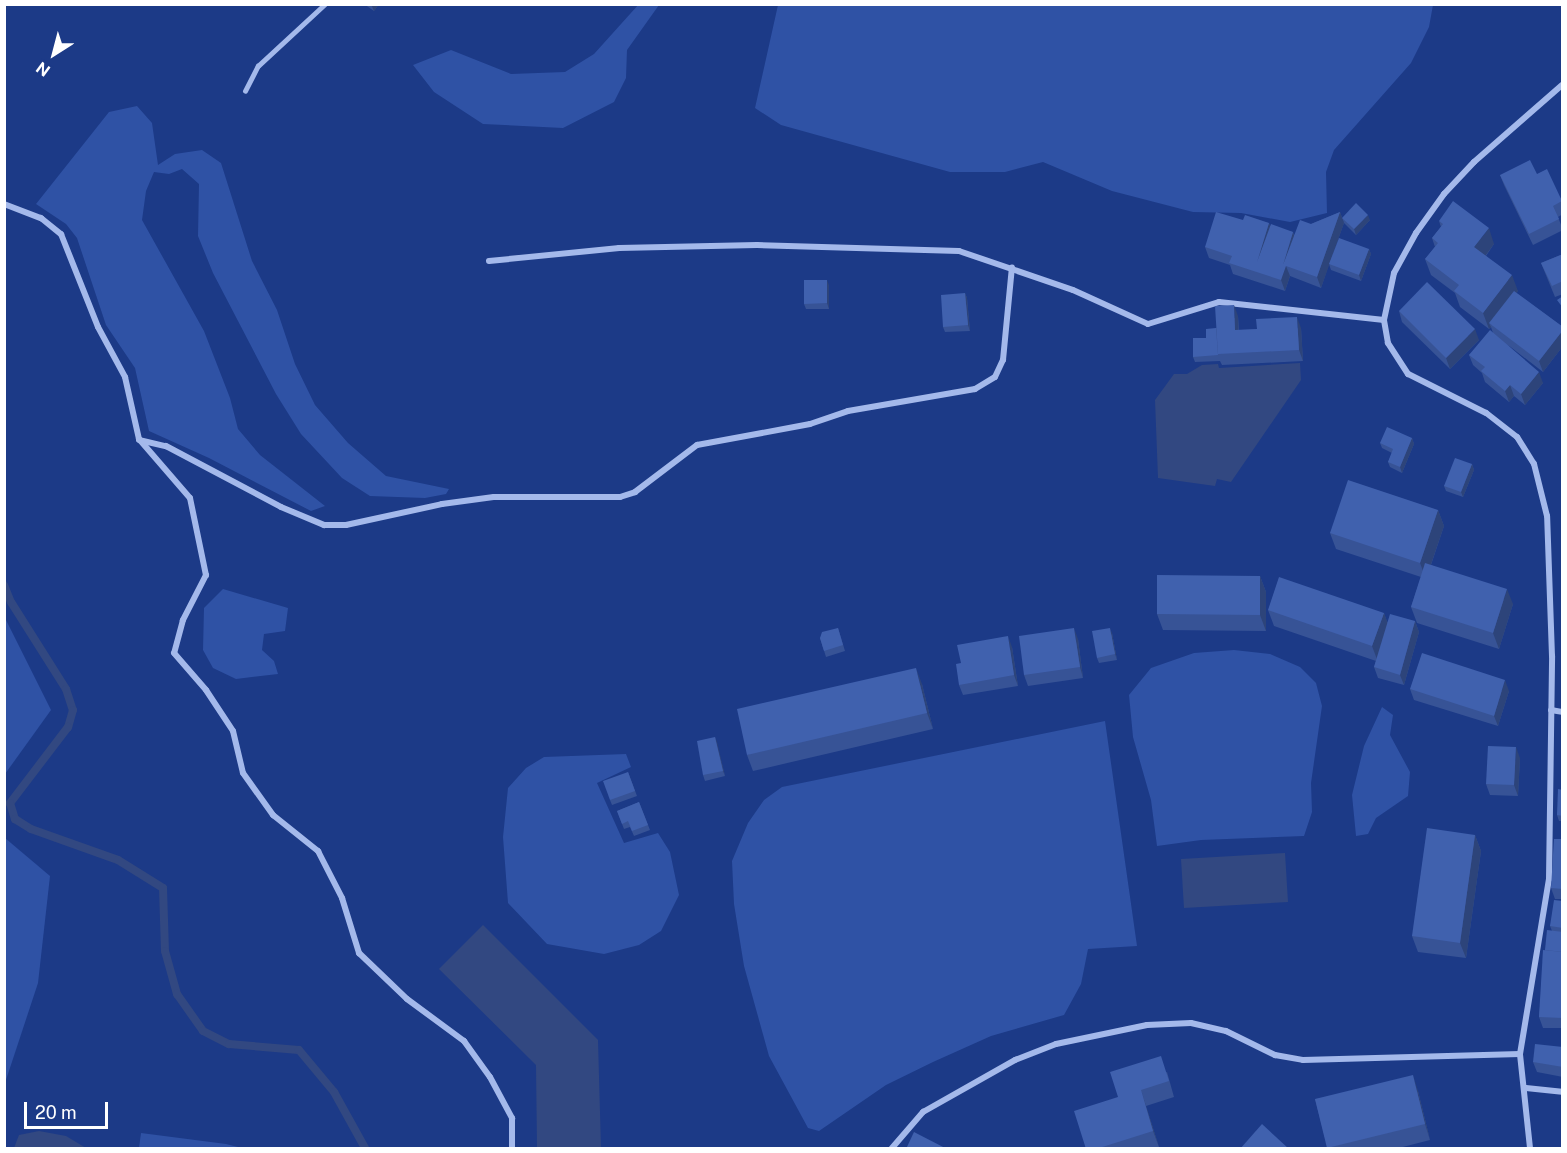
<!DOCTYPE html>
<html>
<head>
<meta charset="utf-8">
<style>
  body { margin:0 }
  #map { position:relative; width:1567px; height:1153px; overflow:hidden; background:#1c3a87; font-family:"Public Sans",sans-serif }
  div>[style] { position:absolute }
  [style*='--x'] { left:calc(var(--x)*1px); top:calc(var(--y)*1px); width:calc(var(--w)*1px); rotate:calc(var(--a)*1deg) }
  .green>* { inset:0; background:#2f52a5 }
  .water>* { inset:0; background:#324881 }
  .stream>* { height:8px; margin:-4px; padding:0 4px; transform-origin:4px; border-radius:4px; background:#324881 }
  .lane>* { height:4.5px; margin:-2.25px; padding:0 2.25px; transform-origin:2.25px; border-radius:2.25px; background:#a4b9eb }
  .street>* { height:6px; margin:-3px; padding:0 3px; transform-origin:3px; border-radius:3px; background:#a4b9eb }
  .wall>* { inset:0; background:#375396 }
  .shaded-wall>* { inset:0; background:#2d447a }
  .building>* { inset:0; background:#4061ae }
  span { translate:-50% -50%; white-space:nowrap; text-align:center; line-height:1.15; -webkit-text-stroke:5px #1c3a87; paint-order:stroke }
  .frame { position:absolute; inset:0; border:6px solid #fff; pointer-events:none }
  .north { position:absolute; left:24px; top:24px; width:60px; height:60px; -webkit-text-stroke:4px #1c3a87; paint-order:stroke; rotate:216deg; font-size:16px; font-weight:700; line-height:24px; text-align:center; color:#fff }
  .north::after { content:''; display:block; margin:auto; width:21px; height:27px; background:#fff; clip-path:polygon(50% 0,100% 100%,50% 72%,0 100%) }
  .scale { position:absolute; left:24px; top:1102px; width:84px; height:27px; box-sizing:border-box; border:3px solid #fff; border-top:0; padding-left:8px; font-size:18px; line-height:21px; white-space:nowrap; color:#fff; -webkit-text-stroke:4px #1c3a87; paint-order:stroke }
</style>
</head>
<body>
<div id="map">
  <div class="green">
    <i style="clip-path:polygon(639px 4px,659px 5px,627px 50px,626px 78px,614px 102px,563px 128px,483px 124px,434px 92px,413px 65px,451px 50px,511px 74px,565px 72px,594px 54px)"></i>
    <i style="clip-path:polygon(778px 5px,1433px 5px,1429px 27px,1411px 63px,1334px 150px,1326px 172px,1327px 213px,1290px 222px,1241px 213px,1193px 212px,1112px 191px,1043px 162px,1005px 172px,950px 172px,781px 125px,755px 108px)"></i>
    <i style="clip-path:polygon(137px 106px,152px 123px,158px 165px,175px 154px,202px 150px,221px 163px,252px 261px,277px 310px,295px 364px,315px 405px,348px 443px,386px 476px,449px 489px,446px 494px,425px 498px,370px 496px,342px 478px,301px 434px,276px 394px,213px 273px,198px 236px,199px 184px,182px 169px,169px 174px,154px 172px,146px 191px,142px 220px,204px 331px,230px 398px,238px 429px,260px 455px,325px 506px,311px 511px,209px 458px,149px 431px,135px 368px,106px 325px,77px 238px,66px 224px,36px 204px,109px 112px)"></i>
    <i style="clip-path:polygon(223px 589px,288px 608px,285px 631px,264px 634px,262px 650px,274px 661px,278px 674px,236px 679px,213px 668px,203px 650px,204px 608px)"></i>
    <i style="clip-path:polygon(5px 618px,51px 710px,5px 774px,4px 618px)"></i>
    <i style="clip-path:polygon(1234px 650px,1270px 654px,1300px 667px,1316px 683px,1322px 706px,1311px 783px,1312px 812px,1304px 836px,1201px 840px,1157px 846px,1151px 800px,1133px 737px,1129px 695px,1151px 668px,1194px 653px)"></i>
    <i style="clip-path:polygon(1382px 707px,1393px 715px,1390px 735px,1410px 772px,1408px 796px,1376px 818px,1368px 834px,1356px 836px,1352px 795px,1364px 746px)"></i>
    <i style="clip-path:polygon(1105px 721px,1137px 946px,1088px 949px,1081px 984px,1064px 1015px,991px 1036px,933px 1062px,886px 1085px,819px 1131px,808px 1128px,769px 1056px,744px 966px,734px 904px,732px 861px,748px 823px,764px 800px,782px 787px)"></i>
    <i style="clip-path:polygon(626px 754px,631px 767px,597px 783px,624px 843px,658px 833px,670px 852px,679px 895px,661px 931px,639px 945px,604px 954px,547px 944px,508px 903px,503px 837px,508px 788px,526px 768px,544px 757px)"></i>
    <i style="clip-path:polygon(5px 838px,50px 876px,38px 983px,5px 1083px)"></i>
    <i style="clip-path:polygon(141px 1133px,226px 1144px,242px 1148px,139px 1148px)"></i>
  </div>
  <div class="water">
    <i style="clip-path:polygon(1300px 363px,1301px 380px,1231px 482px,1217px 479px,1215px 486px,1158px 478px,1155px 400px,1174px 374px,1187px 374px,1202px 365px,1218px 364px,1219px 368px)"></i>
    <i style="clip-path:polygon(1285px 853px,1288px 902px,1184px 908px,1181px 859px)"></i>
    <i style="clip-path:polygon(483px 925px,598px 1040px,601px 1148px,537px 1148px,536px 1065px,439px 969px)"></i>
    <i style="clip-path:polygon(39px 1131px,66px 1136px,86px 1148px,14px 1148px,19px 1135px)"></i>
  </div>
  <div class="stream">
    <i style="--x:4;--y:585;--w:18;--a:68"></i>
    <i style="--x:11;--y:602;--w:103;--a:57.7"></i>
    <i style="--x:66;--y:689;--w:22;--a:72"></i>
    <i style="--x:73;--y:710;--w:18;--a:106"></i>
    <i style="--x:68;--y:727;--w:96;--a:127.3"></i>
    <i style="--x:10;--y:803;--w:17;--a:73"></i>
    <i style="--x:15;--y:819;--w:19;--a:32"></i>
    <i style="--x:31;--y:829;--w:92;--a:19.6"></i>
    <i style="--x:118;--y:860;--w:53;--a:31.9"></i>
    <i style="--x:163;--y:888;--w:63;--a:88.2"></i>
    <i style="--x:165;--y:951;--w:45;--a:74.4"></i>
    <i style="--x:177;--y:994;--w:45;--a:54.9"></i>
    <i style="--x:203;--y:1031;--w:29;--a:27"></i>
    <i style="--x:229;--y:1044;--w:70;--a:4.9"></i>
    <i style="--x:299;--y:1050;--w:55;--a:50.2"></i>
    <i style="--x:334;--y:1092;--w:64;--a:61"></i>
  </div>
  <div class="lane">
    <i style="--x:245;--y:91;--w:28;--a:-63"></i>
    <i style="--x:258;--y:66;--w:91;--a:-42.8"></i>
  </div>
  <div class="street">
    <i style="--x:4;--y:204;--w:40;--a:21"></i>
    <i style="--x:41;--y:218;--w:26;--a:39"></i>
    <i style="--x:61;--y:234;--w:100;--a:68.3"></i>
    <i style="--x:98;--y:327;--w:57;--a:61.6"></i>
    <i style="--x:125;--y:377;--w:64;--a:77.3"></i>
    <i style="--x:139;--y:439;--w:78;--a:49.2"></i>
    <i style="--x:190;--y:498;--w:79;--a:78.3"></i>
    <i style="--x:206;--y:575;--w:51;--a:117.1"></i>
    <i style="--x:183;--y:620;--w:34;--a:105"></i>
    <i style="--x:174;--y:653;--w:49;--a:49.1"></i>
    <i style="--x:206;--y:690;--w:49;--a:56.6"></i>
    <i style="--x:233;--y:731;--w:43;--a:76.6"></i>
    <i style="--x:243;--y:773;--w:52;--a:54.5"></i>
    <i style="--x:273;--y:815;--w:58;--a:38.7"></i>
    <i style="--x:318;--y:851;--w:53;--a:62.9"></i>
    <i style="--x:342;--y:898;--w:58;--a:72.8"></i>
    <i style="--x:359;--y:953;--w:66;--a:43.8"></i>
    <i style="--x:407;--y:999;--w:71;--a:36.4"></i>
    <i style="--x:464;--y:1041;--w:44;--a:54.2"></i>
    <i style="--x:490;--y:1077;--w:47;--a:61.8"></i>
    <i style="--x:512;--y:1118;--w:30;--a:90"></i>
    <i style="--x:489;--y:261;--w:131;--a:-5.7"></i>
    <i style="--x:619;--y:248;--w:138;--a:-1.2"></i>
    <i style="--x:757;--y:245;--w:202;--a:1.7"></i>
    <i style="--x:959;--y:251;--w:120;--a:18.9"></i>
    <i style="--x:1073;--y:290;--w:82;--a:24.4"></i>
    <i style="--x:1148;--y:324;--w:74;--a:-17.2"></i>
    <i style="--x:1219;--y:302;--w:166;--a:6.2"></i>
    <i style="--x:139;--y:440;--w:28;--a:13"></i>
    <i style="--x:166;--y:446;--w:130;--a:27.9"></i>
    <i style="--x:281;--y:507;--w:47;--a:22.7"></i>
    <i style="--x:324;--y:525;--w:22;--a:0"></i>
    <i style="--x:346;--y:525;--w:98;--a:-12.3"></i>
    <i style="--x:442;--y:504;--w:52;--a:-7.7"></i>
    <i style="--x:494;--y:497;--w:126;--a:0"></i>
    <i style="--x:620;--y:497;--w:16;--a:-18"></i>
    <i style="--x:635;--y:492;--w:78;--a:-37.2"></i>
    <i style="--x:697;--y:445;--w:115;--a:-10.5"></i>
    <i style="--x:810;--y:424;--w:40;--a:-18.9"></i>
    <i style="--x:848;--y:411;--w:129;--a:-9.8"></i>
    <i style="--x:975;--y:389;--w:23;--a:-31"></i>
    <i style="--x:995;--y:377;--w:19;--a:-65"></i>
    <i style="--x:1003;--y:360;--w:93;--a:-84.5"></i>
    <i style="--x:1551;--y:710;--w:11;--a:10"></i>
    <i style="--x:1526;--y:1088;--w:36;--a:6"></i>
    <i style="--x:892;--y:1148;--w:48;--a:-49.3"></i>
    <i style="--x:923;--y:1112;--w:106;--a:-29.5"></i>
    <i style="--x:1015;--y:1060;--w:44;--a:-21.3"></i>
    <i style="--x:1056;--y:1044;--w:93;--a:-11.8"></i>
    <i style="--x:1147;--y:1025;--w:44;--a:-2.6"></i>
    <i style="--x:1191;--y:1023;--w:36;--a:13"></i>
    <i style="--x:1226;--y:1031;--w:55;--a:26.1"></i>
    <i style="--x:1275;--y:1055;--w:28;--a:10"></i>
    <i style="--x:1303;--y:1060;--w:217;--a:-1.6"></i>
    <i style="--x:1530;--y:1148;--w:95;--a:-96.1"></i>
    <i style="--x:1520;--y:1054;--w:177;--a:-80.6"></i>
    <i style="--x:1549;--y:879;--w:223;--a:-89.2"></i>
    <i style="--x:1552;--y:656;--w:140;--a:-92"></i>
    <i style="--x:1547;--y:516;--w:54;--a:-104"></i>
    <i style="--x:1534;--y:464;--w:32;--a:-122"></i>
    <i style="--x:1517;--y:437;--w:39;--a:-142"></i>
    <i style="--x:1486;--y:413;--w:87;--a:-153.4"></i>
    <i style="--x:1408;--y:374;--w:37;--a:-123"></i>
    <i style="--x:1388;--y:343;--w:23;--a:-100"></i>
    <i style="--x:1384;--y:320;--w:48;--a:-78"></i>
    <i style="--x:1394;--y:273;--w:46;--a:-61.2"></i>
    <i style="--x:1416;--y:233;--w:48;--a:-54.3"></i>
    <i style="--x:1444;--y:194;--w:44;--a:-46.8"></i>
    <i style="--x:1474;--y:162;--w:117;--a:-41.2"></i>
  </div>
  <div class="wall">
    <i style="clip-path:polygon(364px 4px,379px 4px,374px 11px)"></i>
    <i style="clip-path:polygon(1537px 174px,1563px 201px,1563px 214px,1558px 217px,1563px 230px,1533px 245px,1504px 185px,1500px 175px)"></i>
    <i style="clip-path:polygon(1340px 212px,1344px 223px,1332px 256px,1369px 249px,1371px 254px,1361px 281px,1331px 270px,1329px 264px,1321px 288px,1290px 276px,1285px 291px,1233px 274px,1230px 265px,1209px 258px,1205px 247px,1243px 220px,1269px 223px,1270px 226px,1293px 232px,1294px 235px,1311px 224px)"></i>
    <i style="clip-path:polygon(1342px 218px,1370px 220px,1356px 235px,1344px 223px)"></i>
    <i style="clip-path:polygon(1439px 221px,1494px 244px,1486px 256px,1518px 291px,1516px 293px,1563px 327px,1563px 346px,1543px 372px,1508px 345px,1543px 383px,1525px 405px,1514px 396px,1509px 402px,1485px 382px,1482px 373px,1473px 365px,1469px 355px,1493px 333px,1491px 327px,1489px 329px,1460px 307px,1455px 293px,1431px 275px,1425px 259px,1435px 247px,1432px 238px,1441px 227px)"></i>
    <i style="clip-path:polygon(1563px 254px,1563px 294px,1555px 297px,1541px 263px)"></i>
    <i style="clip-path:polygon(829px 285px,829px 309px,806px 309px,804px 304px)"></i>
    <i style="clip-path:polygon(965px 293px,967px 298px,970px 331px,945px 332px,943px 327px)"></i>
    <i style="clip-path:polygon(1399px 311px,1479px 340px,1450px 369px,1402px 322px)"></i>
    <i style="clip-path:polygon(1238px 316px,1239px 330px,1301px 328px,1303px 361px,1222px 365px,1220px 361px,1195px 362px,1193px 357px,1206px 338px,1216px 328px)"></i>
    <i style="clip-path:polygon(1412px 438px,1414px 444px,1402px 473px,1390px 467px,1388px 462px,1392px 453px,1382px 448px,1380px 443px)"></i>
    <i style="clip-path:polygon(1472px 464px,1474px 470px,1463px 497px,1446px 491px,1444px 486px)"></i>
    <i style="clip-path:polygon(1438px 510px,1444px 526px,1431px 565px,1513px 604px,1499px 649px,1417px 623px,1411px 607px,1421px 577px,1336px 549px,1330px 533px)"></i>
    <i style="clip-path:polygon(1260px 576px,1266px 592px,1266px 631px,1163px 630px,1157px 614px)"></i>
    <i style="clip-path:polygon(1268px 610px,1384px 613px,1387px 622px,1415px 621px,1419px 632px,1404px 685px,1378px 678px,1374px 667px,1376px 661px,1274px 626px)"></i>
    <i style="clip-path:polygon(838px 628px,845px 651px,826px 657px,820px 638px)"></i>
    <i style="clip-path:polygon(1112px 633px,1117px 660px,1099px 663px,1097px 658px)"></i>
    <i style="clip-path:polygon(1078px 639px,1083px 678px,1028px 686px,1024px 675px)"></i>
    <i style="clip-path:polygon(1012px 647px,1018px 686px,963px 695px,959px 685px)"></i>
    <i style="clip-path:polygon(922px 684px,933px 729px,753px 771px,747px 755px)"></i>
    <i style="clip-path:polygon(1410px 689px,1509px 691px,1498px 726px,1414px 700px)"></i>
    <i style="clip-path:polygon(715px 737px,725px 776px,705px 781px,703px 775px)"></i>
    <i style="clip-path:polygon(1520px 758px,1518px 796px,1490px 795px,1486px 784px)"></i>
    <i style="clip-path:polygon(628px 772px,637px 796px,612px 805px,610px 800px)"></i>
    <i style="clip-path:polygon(1563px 790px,1563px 821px,1559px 821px,1557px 815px)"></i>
    <i style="clip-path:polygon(639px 802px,650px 830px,634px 836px,630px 827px,624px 829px,617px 811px)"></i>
    <i style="clip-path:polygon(1475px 835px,1481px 851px,1466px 958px,1418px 952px,1412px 936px)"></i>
    <i style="clip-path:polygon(1563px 839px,1563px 899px,1555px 899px,1551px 888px)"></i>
    <i style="clip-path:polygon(1563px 901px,1563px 1028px,1543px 1028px,1539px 1017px,1545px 950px,1552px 931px,1550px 926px)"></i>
    <i style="clip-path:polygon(1563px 1047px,1563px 1077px,1537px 1072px,1533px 1062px)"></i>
    <i style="clip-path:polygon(1167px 1072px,1174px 1097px,1146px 1106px,1159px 1147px,1153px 1149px,1086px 1149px,1118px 1097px)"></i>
    <i style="clip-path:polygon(1418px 1091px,1430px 1140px,1395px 1149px,1328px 1149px,1315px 1099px)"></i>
  </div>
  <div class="shaded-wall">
    <i style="clip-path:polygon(371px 4px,379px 4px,374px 11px)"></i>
    <i style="clip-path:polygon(1340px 212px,1344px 223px,1321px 288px,1317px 277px)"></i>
    <i style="clip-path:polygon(1368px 215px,1370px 220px,1356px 235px,1354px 229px)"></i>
    <i style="clip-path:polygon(1269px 223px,1273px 234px,1257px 262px)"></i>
    <i style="clip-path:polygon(1489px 228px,1494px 244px,1480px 263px,1474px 247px)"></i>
    <i style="clip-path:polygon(1293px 232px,1296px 243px,1286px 266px,1290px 276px,1285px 291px,1281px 280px,1283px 265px)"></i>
    <i style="clip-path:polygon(1369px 249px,1371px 254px,1361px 281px,1359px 275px)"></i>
    <i style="clip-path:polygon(1512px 275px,1518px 291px,1492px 325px,1489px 323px,1491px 327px,1489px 329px,1483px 313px)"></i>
    <i style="clip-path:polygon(827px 280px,829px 285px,829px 309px,827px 303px)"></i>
    <i style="clip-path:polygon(965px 293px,967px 298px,970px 331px,968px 325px)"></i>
    <i style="clip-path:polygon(1234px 305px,1238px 316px,1239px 341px,1235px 330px)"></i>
    <i style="clip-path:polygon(1297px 317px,1301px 328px,1303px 361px,1299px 350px)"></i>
    <i style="clip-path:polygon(1475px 329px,1479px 340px,1450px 369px,1446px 358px)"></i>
    <i style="clip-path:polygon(1563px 330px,1563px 346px,1543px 372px,1539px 361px)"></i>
    <i style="clip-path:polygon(1539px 372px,1543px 383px,1525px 405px,1521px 394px)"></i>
    <i style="clip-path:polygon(1510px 385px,1514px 396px,1509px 402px,1505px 391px)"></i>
    <i style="clip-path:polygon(1412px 438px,1414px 444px,1402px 473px,1400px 467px)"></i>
    <i style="clip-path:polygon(1472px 464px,1474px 470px,1463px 497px,1461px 492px)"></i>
    <i style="clip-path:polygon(1438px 510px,1444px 526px,1426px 579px,1420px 563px)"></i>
    <i style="clip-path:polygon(1260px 576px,1266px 592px,1266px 631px,1260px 615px)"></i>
    <i style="clip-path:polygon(1507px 589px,1513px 604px,1499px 649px,1493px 633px)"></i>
    <i style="clip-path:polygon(1384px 613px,1390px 629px,1378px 662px,1372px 646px)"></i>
    <i style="clip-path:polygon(1415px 621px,1419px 632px,1404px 685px,1400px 675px)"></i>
    <i style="clip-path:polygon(1074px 628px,1078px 639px,1083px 678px,1080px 667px)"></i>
    <i style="clip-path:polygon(1110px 628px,1112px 633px,1117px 660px,1115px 654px)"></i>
    <i style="clip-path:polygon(1008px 636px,1012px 647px,1018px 686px,1014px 675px)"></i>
    <i style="clip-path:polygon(916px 668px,922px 684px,933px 729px,927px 713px)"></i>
    <i style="clip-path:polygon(1505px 680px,1509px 691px,1498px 726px,1494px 716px)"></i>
    <i style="clip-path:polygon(715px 737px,717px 742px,725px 776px,723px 771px)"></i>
    <i style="clip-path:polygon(1516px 747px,1520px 758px,1518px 796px,1514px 785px)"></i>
    <i style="clip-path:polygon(1475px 835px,1481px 851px,1466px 958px,1460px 943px)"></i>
    <i style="clip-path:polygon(1413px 1075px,1418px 1091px,1430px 1140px,1425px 1124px)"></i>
    <i style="clip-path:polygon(1141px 1090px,1146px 1106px,1159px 1147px,1153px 1131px)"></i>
  </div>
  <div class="building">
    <i style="clip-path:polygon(1530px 160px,1537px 174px,1547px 169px,1562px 201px,1553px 206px,1559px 219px,1529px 234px,1500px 175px)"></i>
    <i style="clip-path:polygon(1453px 201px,1489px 228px,1474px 247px,1512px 275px,1483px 313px,1454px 291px,1459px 285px,1425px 259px,1438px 243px,1432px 238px,1443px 224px,1439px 221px)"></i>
    <i style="clip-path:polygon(1356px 203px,1368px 215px,1354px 229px,1342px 218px)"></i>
    <i style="clip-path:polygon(1216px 212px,1243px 220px,1245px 215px,1269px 223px,1257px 262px,1271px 224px,1293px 232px,1283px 265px,1300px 220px,1311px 224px,1340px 212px,1317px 277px,1286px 266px,1281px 280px,1229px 263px,1232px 256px,1205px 247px)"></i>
    <i style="clip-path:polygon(1339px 238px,1369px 249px,1359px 275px,1329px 264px)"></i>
    <i style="clip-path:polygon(1563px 254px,1563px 281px,1552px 286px,1541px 263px)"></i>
    <i style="clip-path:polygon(804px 280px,827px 280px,827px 303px,804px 304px)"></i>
    <i style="clip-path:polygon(1427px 282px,1475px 329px,1446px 358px,1399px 311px)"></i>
    <i style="clip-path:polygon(1514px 291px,1563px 327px,1563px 330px,1539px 361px,1489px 323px)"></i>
    <i style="clip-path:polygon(965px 293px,968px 325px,943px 327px,941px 295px)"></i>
    <i style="clip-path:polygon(1563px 296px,1563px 308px,1557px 300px)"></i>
    <i style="clip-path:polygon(1234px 305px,1235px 330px,1257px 329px,1256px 319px,1297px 317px,1299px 350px,1218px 354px,1215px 306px)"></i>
    <i style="clip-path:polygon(1216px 328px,1218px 355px,1193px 357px,1193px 338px,1206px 338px,1206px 329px)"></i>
    <i style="clip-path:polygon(1490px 330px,1539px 372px,1521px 394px,1510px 385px,1505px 391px,1481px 371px,1485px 367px,1469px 355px)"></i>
    <i style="clip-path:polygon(1387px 427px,1412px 438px,1400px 467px,1388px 462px,1393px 449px,1380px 443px)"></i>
    <i style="clip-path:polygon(1455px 458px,1472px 464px,1461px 492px,1444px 486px)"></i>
    <i style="clip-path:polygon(1348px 480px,1438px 510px,1420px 563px,1330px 533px)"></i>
    <i style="clip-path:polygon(1425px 563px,1507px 589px,1493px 633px,1411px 607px)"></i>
    <i style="clip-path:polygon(1157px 575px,1260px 576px,1260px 615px,1157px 614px)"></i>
    <i style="clip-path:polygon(1279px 577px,1384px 613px,1372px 646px,1268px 610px)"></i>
    <i style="clip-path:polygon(1390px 614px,1415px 621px,1400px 675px,1374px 667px)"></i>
    <i style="clip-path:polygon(838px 628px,843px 645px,824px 651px,820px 638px,822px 632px)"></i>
    <i style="clip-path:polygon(1074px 628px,1080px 667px,1024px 675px,1019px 636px)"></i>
    <i style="clip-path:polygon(1110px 628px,1115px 654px,1097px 658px,1092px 631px)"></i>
    <i style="clip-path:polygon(1008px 636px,1014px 675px,959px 685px,956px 664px,961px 663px,957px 645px)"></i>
    <i style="clip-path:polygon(1422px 653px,1505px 680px,1494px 716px,1410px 689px)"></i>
    <i style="clip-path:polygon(916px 668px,927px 713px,747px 755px,737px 709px)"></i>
    <i style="clip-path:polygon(715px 737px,723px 771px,703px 775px,697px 741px)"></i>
    <i style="clip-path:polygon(1488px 746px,1516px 747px,1514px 785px,1486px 784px)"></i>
    <i style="clip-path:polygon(628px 772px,635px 791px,610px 800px,603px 781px)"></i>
    <i style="clip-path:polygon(1558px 789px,1563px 790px,1563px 816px,1557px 815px)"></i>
    <i style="clip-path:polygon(639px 802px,648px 825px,632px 831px,628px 821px,622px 824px,617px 811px)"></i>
    <i style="clip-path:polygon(1427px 828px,1475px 835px,1460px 943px,1412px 936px)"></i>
    <i style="clip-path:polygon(1554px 839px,1563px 839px,1563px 889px,1551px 888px)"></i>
    <i style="clip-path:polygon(1554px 900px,1563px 901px,1563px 928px,1550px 926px)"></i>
    <i style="clip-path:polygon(1547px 930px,1563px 932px,1563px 952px,1545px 950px)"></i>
    <i style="clip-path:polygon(1543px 950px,1563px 952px,1563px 1018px,1539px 1017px)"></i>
    <i style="clip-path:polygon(1535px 1044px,1563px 1047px,1563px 1067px,1533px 1062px)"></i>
    <i style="clip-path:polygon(1161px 1056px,1169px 1081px,1141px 1090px,1153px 1131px,1096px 1149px,1086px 1149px,1074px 1111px,1118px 1097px,1110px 1072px)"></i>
    <i style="clip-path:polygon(1413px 1075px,1425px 1124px,1327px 1148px,1315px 1099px)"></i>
    <i style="clip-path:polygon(1262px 1124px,1289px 1149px,1240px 1149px)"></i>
    <i style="clip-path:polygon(914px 1132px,947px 1149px,906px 1149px)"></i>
  </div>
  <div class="frame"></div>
  <div class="north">N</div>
  <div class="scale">20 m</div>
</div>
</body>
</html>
